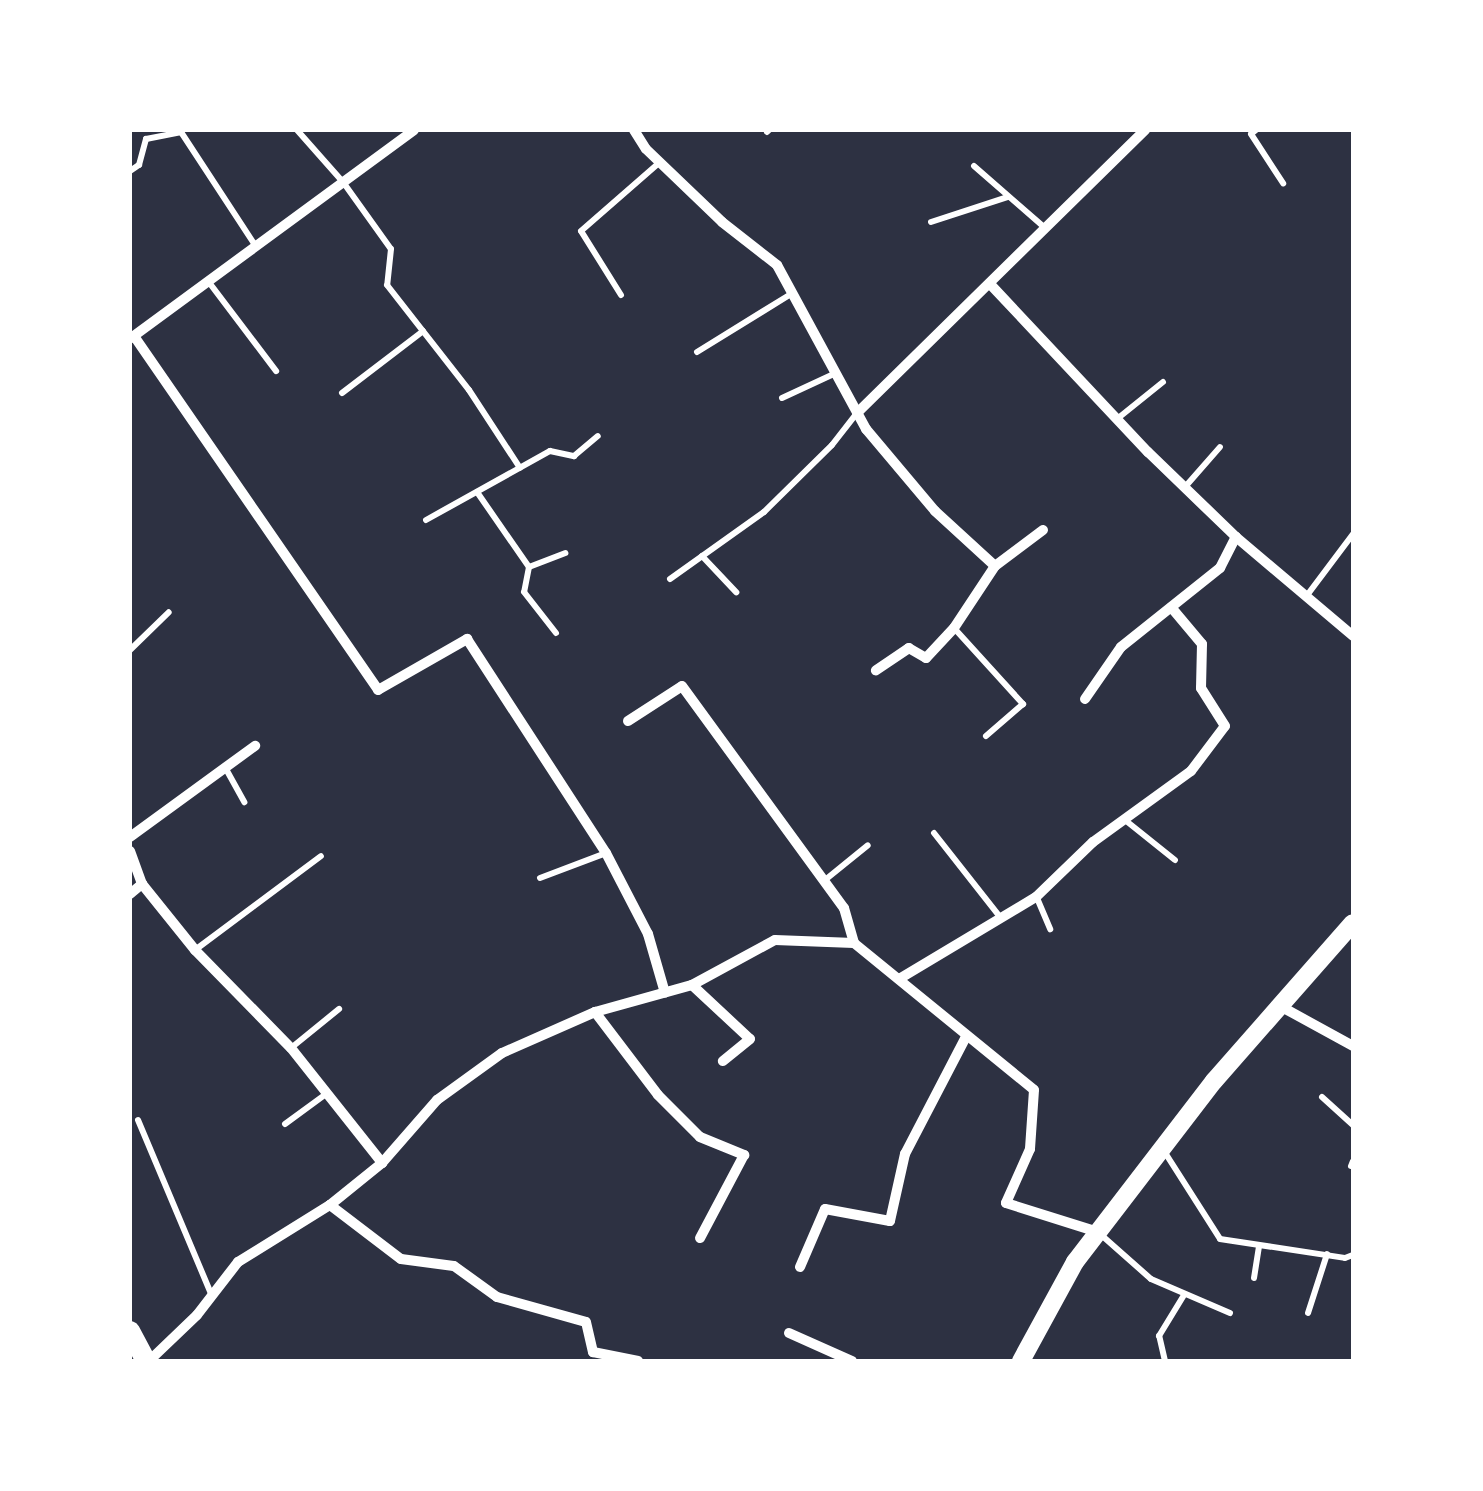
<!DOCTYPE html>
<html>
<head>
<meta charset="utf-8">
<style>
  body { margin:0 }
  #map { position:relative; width:1483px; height:1491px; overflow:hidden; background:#2d3142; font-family:Commissioner,sans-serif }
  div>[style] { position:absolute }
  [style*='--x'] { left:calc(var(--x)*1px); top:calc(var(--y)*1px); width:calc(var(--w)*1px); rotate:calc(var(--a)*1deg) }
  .service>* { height:6px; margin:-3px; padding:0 3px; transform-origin:3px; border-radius:3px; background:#fff }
  .minor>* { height:10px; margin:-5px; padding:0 5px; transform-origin:5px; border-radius:5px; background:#fff }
  .secondary>* { height:18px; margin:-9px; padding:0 9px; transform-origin:9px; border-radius:9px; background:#fff }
  .primary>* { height:20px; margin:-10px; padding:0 10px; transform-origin:10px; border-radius:10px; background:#fff }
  span { translate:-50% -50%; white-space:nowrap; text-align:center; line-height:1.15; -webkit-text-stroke:8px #fff; paint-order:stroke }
  .frame { position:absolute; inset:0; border:132px solid #fff; pointer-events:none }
</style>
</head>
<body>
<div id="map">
  <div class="service">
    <i style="--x:297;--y:130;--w:69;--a:48.5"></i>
    <i style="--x:343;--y:182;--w:82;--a:54.4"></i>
    <i style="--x:391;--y:249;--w:36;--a:96"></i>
    <i style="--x:387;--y:285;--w:133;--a:52"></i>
    <i style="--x:469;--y:390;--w:93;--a:56.8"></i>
    <i style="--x:1256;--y:130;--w:6;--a:141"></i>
    <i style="--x:1251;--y:134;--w:59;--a:56.9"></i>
    <i style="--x:767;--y:132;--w:3;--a:-45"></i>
    <i style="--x:974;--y:166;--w:94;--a:41.1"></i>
    <i style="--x:130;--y:171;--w:11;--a:-34"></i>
    <i style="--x:139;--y:165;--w:27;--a:-75"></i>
    <i style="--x:146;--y:139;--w:36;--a:-11"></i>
    <i style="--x:181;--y:132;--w:135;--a:56.8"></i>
    <i style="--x:931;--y:222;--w:81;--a:-18"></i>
    <i style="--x:208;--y:281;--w:113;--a:52.9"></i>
    <i style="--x:621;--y:295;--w:75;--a:-122"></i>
    <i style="--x:581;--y:231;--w:103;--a:-41.1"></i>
    <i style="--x:697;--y:352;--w:110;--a:-31.7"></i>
    <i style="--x:342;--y:393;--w:102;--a:-37.4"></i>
    <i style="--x:782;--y:398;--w:57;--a:-24.8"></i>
    <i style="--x:1117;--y:419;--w:59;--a:-38.8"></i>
    <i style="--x:1185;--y:487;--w:53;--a:-48.8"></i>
    <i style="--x:477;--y:492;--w:91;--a:55.3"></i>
    <i style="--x:529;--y:567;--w:25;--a:101"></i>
    <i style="--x:524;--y:592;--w:52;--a:52"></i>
    <i style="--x:426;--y:520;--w:142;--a:-29.1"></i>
    <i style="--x:550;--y:451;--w:25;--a:12"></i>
    <i style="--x:574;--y:456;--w:31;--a:-40"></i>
    <i style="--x:702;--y:556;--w:50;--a:46.6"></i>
    <i style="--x:529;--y:567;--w:39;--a:-21"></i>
    <i style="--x:670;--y:579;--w:115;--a:-35.5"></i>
    <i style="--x:764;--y:512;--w:95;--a:-44.6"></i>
    <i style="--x:832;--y:445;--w:41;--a:-52"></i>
    <i style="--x:1308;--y:594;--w:75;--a:-53.1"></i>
    <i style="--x:954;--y:628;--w:103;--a:47.8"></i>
    <i style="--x:1023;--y:704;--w:49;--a:139.1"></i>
    <i style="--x:130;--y:650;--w:54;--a:-44.3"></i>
    <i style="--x:226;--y:769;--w:38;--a:61"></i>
    <i style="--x:1125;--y:820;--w:64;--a:38.7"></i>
    <i style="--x:934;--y:833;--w:107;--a:51.8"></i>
    <i style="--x:540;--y:878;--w:71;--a:-20.7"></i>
    <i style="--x:825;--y:880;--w:55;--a:-39.1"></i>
    <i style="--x:1037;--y:898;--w:34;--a:67"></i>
    <i style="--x:195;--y:950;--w:157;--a:-36.7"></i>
    <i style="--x:291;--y:1048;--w:62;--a:-39.1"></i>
    <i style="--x:1322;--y:1097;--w:42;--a:42.1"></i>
    <i style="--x:138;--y:1120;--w:189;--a:67.2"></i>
    <i style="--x:285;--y:1124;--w:51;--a:-36.2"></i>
    <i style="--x:1164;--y:1151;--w:104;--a:57.5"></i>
    <i style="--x:1220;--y:1239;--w:126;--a:8.6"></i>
    <i style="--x:1345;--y:1258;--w:9;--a:-21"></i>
    <i style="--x:1351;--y:1166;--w:5;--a:-68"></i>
    <i style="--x:1099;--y:1233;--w:69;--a:41.5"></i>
    <i style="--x:1151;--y:1279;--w:86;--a:23.3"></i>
    <i style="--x:1254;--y:1278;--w:32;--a:-81"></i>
    <i style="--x:1308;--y:1313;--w:62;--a:-72.1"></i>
    <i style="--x:1165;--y:1361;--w:26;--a:-103"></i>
    <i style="--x:1159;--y:1336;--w:48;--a:-58.6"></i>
  </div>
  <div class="minor">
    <i style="--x:634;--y:130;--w:22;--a:58"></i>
    <i style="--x:646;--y:149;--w:105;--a:43.8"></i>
    <i style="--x:722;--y:222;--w:70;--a:38"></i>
    <i style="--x:777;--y:265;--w:187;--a:61.5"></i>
    <i style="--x:866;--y:429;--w:107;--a:49.9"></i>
    <i style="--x:935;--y:511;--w:81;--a:42.5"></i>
    <i style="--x:995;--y:566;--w:74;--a:123.5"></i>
    <i style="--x:954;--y:628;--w:41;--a:133"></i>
    <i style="--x:926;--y:658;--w:20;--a:-150"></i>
    <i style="--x:909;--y:648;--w:40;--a:146"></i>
    <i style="--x:990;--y:284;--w:231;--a:46.8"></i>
    <i style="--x:1148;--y:452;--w:122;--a:44"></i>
    <i style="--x:1236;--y:537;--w:153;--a:40.2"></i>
    <i style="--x:134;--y:336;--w:430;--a:55.4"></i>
    <i style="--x:378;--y:690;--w:103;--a:-29.8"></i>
    <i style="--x:467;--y:639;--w:255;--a:57"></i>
    <i style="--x:606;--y:853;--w:91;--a:62.6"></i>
    <i style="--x:648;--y:934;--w:61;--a:73.9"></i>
    <i style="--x:131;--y:338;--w:351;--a:-36.3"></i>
    <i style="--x:857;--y:413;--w:404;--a:-44.5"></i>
    <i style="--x:995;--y:566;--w:60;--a:-36.9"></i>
    <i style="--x:1085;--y:699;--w:63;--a:-55.3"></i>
    <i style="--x:1121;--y:647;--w:127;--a:-38.6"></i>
    <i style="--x:1220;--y:568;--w:35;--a:-63"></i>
    <i style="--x:628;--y:721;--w:64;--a:-32.9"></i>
    <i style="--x:682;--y:686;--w:275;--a:53.9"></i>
    <i style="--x:844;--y:908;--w:36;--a:74"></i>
    <i style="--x:130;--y:837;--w:155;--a:-36.1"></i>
    <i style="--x:130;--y:851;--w:35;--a:70"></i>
    <i style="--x:142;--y:884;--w:85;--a:51.2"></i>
    <i style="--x:195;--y:950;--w:137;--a:45.6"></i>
    <i style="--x:291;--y:1048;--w:147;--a:51.6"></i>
    <i style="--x:130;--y:894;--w:16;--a:-40"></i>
    <i style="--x:854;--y:943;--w:232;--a:39.2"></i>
    <i style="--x:1034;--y:1090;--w:59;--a:93.9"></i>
    <i style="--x:1030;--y:1149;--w:59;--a:114"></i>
    <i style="--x:1006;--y:1203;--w:96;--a:17.5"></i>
    <i style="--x:899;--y:979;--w:160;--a:-30.9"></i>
    <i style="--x:1036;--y:897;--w:79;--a:-44"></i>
    <i style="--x:1093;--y:842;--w:121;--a:-35.9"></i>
    <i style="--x:1191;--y:771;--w:56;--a:-52.9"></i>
    <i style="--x:1225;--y:726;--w:45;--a:-122.3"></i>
    <i style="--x:1201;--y:688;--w:44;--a:-88.7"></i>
    <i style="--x:1202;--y:644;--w:48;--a:-130"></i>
    <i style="--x:692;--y:985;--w:79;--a:43"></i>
    <i style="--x:750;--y:1039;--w:35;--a:141"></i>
    <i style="--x:1280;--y:1006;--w:83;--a:28.7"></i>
    <i style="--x:595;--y:1012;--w:104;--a:52.8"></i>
    <i style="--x:658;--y:1095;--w:59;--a:45"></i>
    <i style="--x:700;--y:1137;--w:48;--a:22.2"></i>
    <i style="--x:744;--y:1155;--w:94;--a:117.9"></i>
    <i style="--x:330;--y:1205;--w:89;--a:37.3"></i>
    <i style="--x:401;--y:1259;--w:53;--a:7.5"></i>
    <i style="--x:454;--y:1266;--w:53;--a:35.8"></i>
    <i style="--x:497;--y:1297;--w:92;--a:15.7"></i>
    <i style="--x:586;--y:1322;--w:31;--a:77"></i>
    <i style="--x:593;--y:1352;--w:46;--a:11.3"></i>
    <i style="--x:800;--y:1267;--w:63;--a:-66.7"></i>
    <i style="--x:825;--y:1209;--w:66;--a:10.5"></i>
    <i style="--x:890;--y:1221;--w:69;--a:-77.4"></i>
    <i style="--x:905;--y:1154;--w:132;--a:-62.5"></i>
    <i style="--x:789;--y:1333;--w:69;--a:24"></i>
    <i style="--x:149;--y:1361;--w:66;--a:-43.8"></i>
    <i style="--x:197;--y:1315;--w:67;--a:-52.3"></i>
    <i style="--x:238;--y:1262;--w:108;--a:-31.8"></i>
    <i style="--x:330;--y:1205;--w:67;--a:-38.9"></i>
    <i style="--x:382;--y:1163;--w:84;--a:-48.9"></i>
    <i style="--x:437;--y:1100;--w:80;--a:-35.9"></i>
    <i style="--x:502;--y:1053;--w:102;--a:-23.8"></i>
    <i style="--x:595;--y:1012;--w:101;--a:-15.6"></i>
    <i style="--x:692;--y:985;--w:94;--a:-28.5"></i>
    <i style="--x:775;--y:940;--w:79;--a:2.2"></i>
  </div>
  <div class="secondary">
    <i style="--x:1021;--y:1361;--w:113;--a:-61.4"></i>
    <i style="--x:1075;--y:1262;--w:228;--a:-52.5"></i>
    <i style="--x:1214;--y:1081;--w:210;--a:-48.7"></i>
  </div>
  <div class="primary">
    <i style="--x:130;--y:1331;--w:34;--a:62"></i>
  </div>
  <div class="frame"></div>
</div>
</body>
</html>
